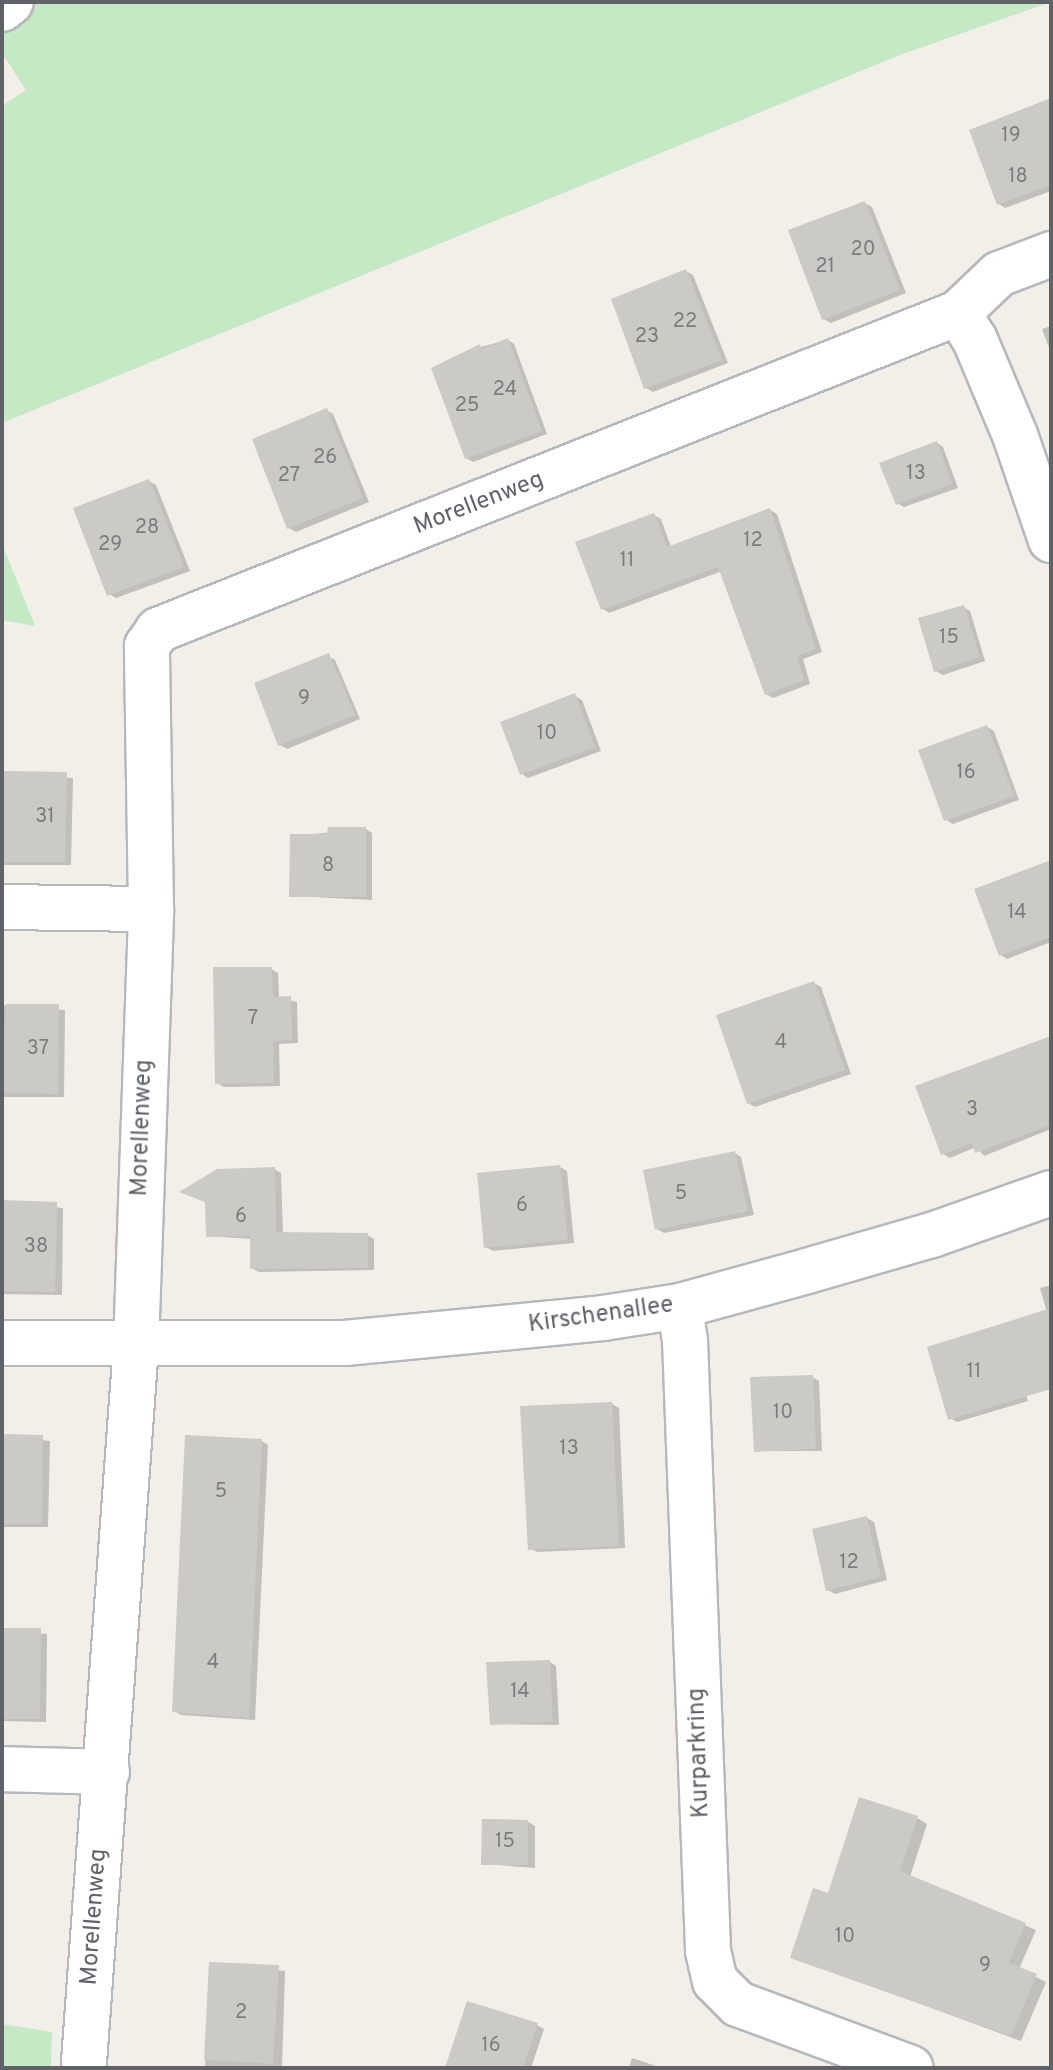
<!DOCTYPE html>
<html>
<head>
<meta charset="utf-8">
<style>
  body { margin:0 }
  #map { position:relative; width:1053px; height:2070px; overflow:hidden; background:#f1efe8; font-family:Overpass,sans-serif }
  div>[style] { position:absolute }
  [style*='--x'] { left:calc(var(--x)*1px); top:calc(var(--y)*1px); width:calc(var(--w)*1px); rotate:calc(var(--a)*1deg) }
  .green>* { inset:0; background:#c5e8c5 }
  .shadow>* { inset:0; background:#0003 }
  .building>* { inset:0; background:#cccac5 }
  .roads { filter:drop-shadow(2px 0 #b5b8bc) drop-shadow(-2px 0 #b5b8bc) drop-shadow(0 2px #b5b8bc) drop-shadow(0 -2px #b5b8bc) }
  .minor>* { height:44px; margin:-22px; padding:0 22px; transform-origin:22px; border-radius:22px; background:#fff }
  span { translate:-50% -50%; white-space:nowrap; text-align:center; line-height:1.15; -webkit-text-stroke:6px #fff; paint-order:stroke }
  .number-label { font-size:20px; color:#7a7d7f }
  .number-label span { -webkit-text-stroke-width:0 }
  .street-label { font-size:24px; color:#5f6368 }
  .frame { position:absolute; inset:0; border:4px solid #5f6368; pointer-events:none }
</style>
</head>
<body>
<div id="map">
  <div class="green">
    <i style="clip-path:polygon(23px 2px,1051px 2px,900px 55px,2px 423px,2px 106px,26px 90px,2px 53px,2px 17px)"></i>
    <i style="clip-path:polygon(2px 544px,35px 626px,2px 620px)"></i>
    <i style="clip-path:polygon(2px 2024px,52px 2032px,51px 2068px,2px 2068px)"></i>
  </div>
  <div class="shadow">
    <i style="clip-path:polygon(1051px 101px,1051px 191px,1005px 208px,999px 204px)"></i>
    <i style="clip-path:polygon(865px 203px,872px 207px,906px 293px,831px 323px,824px 319px)"></i>
    <i style="clip-path:polygon(686px 271px,693px 275px,728px 363px,653px 392px,646px 388px)"></i>
    <i style="clip-path:polygon(1051px 326px,1051px 353px,1042px 329px)"></i>
    <i style="clip-path:polygon(508px 340px,514px 344px,547px 434px,473px 462px,466px 458px,480px 347px)"></i>
    <i style="clip-path:polygon(326px 410px,333px 414px,369px 502px,296px 532px,289px 528px)"></i>
    <i style="clip-path:polygon(937px 443px,943px 447px,958px 488px,904px 507px,897px 503px)"></i>
    <i style="clip-path:polygon(149px 481px,156px 485px,190px 571px,116px 598px,109px 594px)"></i>
    <i style="clip-path:polygon(770px 510px,777px 514px,822px 652px,803px 659px,810px 684px,773px 698px,766px 694px,722px 571px,609px 613px,603px 609px,654px 515px,661px 519px,671px 547px)"></i>
    <i style="clip-path:polygon(963px 607px,970px 611px,985px 661px,943px 675px,936px 671px)"></i>
    <i style="clip-path:polygon(328px 656px,335px 660px,360px 719px,287px 749px,280px 745px)"></i>
    <i style="clip-path:polygon(575px 696px,582px 700px,601px 751px,528px 778px,522px 774px)"></i>
    <i style="clip-path:polygon(987px 727px,994px 731px,1019px 800px,953px 824px,946px 820px)"></i>
    <i style="clip-path:polygon(2px 773px,73px 778px,71px 865px,2px 865px)"></i>
    <i style="clip-path:polygon(366px 829px,372px 833px,372px 900px,291px 896px,292px 836px)"></i>
    <i style="clip-path:polygon(1051px 865px,1051px 942px,1007px 959px,1001px 955px)"></i>
    <i style="clip-path:polygon(271px 969px,278px 973px,279px 998px,297px 1002px,298px 1043px,279px 1044px,280px 1086px,224px 1087px,217px 1083px)"></i>
    <i style="clip-path:polygon(814px 983px,821px 987px,851px 1074px,755px 1107px,748px 1103px)"></i>
    <i style="clip-path:polygon(2px 1005px,65px 1010px,64px 1097px,2px 1097px)"></i>
    <i style="clip-path:polygon(1051px 1038px,1051px 1129px,984px 1156px,976px 1147px,950px 1158px,943px 1154px)"></i>
    <i style="clip-path:polygon(735px 1153px,741px 1157px,754px 1215px,664px 1233px,657px 1229px)"></i>
    <i style="clip-path:polygon(560px 1167px,567px 1171px,574px 1243px,493px 1251px,486px 1247px)"></i>
    <i style="clip-path:polygon(274px 1169px,281px 1173px,283px 1234px,367px 1235px,374px 1239px,374px 1270px,259px 1272px,252px 1268px,252px 1239px,208px 1236px,207px 1202px)"></i>
    <i style="clip-path:polygon(2px 1203px,63px 1208px,62px 1295px,2px 1294px)"></i>
    <i style="clip-path:polygon(1051px 1285px,1051px 1359px,1018px 1370px,1028px 1401px,957px 1422px,950px 1418px,1047px 1312px,1040px 1288px)"></i>
    <i style="clip-path:polygon(812px 1377px,819px 1381px,822px 1451px,756px 1451px)"></i>
    <i style="clip-path:polygon(612px 1404px,619px 1408px,625px 1548px,537px 1552px,530px 1548px)"></i>
    <i style="clip-path:polygon(2px 1436px,50px 1441px,48px 1527px,2px 1527px)"></i>
    <i style="clip-path:polygon(262px 1441px,268px 1445px,255px 1720px,181px 1715px,174px 1711px)"></i>
    <i style="clip-path:polygon(867px 1518px,874px 1522px,887px 1580px,835px 1594px,828px 1590px)"></i>
    <i style="clip-path:polygon(2px 1630px,47px 1634px,46px 1722px,2px 1721px)"></i>
    <i style="clip-path:polygon(550px 1662px,556px 1666px,559px 1725px,492px 1724px)"></i>
    <i style="clip-path:polygon(917px 1818px,927px 1824px,910px 1877px,1036px 1930px,1019px 1969px,1046px 1982px,1021px 2041px,793px 1957px,830px 1895px)"></i>
    <i style="clip-path:polygon(528px 1822px,535px 1826px,535px 1868px,483px 1864px)"></i>
    <i style="clip-path:polygon(211px 1964px,285px 1971px,282px 2068px,205px 2068px)"></i>
    <i style="clip-path:polygon(537px 2025px,544px 2029px,531px 2068px,447px 2068px)"></i>
    <i style="clip-path:polygon(632px 2058px,662px 2068px,629px 2068px)"></i>
  </div>
  <div class="building">
    <i style="clip-path:polygon(1051px 98px,1051px 185px,997px 205px,969px 130px)"></i>
    <i style="clip-path:polygon(865px 201px,900px 290px,822px 320px,788px 230px)"></i>
    <i style="clip-path:polygon(686px 269px,722px 360px,644px 389px,611px 299px)"></i>
    <i style="clip-path:polygon(508px 338px,542px 431px,465px 459px,431px 368px,480px 344px,481px 349px)"></i>
    <i style="clip-path:polygon(327px 408px,363px 498px,287px 529px,252px 439px)"></i>
    <i style="clip-path:polygon(937px 441px,952px 484px,896px 505px,879px 463px)"></i>
    <i style="clip-path:polygon(149px 479px,184px 567px,107px 596px,73px 508px)"></i>
    <i style="clip-path:polygon(770px 508px,816px 649px,797px 656px,804px 680px,765px 695px,718px 567px,601px 610px,575px 542px,654px 513px,667px 547px)"></i>
    <i style="clip-path:polygon(964px 605px,980px 657px,934px 672px,918px 618px)"></i>
    <i style="clip-path:polygon(329px 653px,355px 715px,278px 746px,254px 683px)"></i>
    <i style="clip-path:polygon(575px 693px,595px 747px,520px 775px,500px 722px)"></i>
    <i style="clip-path:polygon(987px 725px,1014px 796px,944px 821px,918px 750px)"></i>
    <i style="clip-path:polygon(2px 771px,67px 772px,65px 862px,2px 862px)"></i>
    <i style="clip-path:polygon(328px 827px,366px 827px,366px 897px,289px 897px,290px 834px,327px 834px)"></i>
    <i style="clip-path:polygon(1051px 860px,1051px 937px,999px 956px,974px 889px)"></i>
    <i style="clip-path:polygon(213px 967px,272px 967px,273px 997px,291px 996px,292px 1040px,273px 1041px,274px 1083px,215px 1084px)"></i>
    <i style="clip-path:polygon(814px 981px,845px 1070px,747px 1104px,716px 1015px)"></i>
    <i style="clip-path:polygon(6px 1004px,59px 1004px,58px 1094px,2px 1093px)"></i>
    <i style="clip-path:polygon(1051px 1036px,1051px 1125px,975px 1153px,972px 1143px,941px 1155px,915px 1086px)"></i>
    <i style="clip-path:polygon(735px 1151px,748px 1211px,655px 1230px,643px 1170px)"></i>
    <i style="clip-path:polygon(560px 1165px,568px 1240px,484px 1248px,477px 1173px)"></i>
    <i style="clip-path:polygon(275px 1167px,276px 1232px,368px 1233px,368px 1268px,250px 1269px,250px 1236px,206px 1237px,205px 1202px,179px 1192px,217px 1169px)"></i>
    <i style="clip-path:polygon(2px 1200px,57px 1202px,55px 1292px,2px 1291px)"></i>
    <i style="clip-path:polygon(1051px 1308px,1051px 1389px,948px 1420px,927px 1347px)"></i>
    <i style="clip-path:polygon(813px 1375px,816px 1449px,754px 1452px,750px 1377px)"></i>
    <i style="clip-path:polygon(612px 1402px,619px 1546px,528px 1550px,520px 1406px)"></i>
    <i style="clip-path:polygon(2px 1434px,43px 1435px,42px 1524px,2px 1524px)"></i>
    <i style="clip-path:polygon(185px 1435px,262px 1439px,249px 1718px,172px 1712px)"></i>
    <i style="clip-path:polygon(867px 1516px,881px 1577px,826px 1591px,812px 1529px)"></i>
    <i style="clip-path:polygon(2px 1628px,41px 1628px,40px 1719px,2px 1719px)"></i>
    <i style="clip-path:polygon(550px 1660px,553px 1722px,490px 1725px,486px 1662px)"></i>
    <i style="clip-path:polygon(859px 1797px,918px 1816px,900px 1871px,1026px 1923px,1009px 1963px,1037px 1974px,1011px 2036px,790px 1958px,813px 1888px,828px 1893px)"></i>
    <i style="clip-path:polygon(482px 1819px,528px 1820px,528px 1865px,481px 1865px)"></i>
    <i style="clip-path:polygon(209px 1962px,279px 1965px,273px 2064px,204px 2060px)"></i>
    <i style="clip-path:polygon(467px 2001px,538px 2023px,523px 2068px,445px 2068px)"></i>
  </div>
  <div class="roads">
    <div class="minor">
      <i style="--x:2;--y:9;--w:11;--a:-38"></i>
      <i style="--x:958;--y:313;--w:32;--a:58"></i>
      <i style="--x:975;--y:340;--w:103;--a:67.2"></i>
      <i style="--x:1015;--y:435;--w:111;--a:71.1"></i>
      <i style="--x:2;--y:907;--w:149;--a:0.8"></i>
      <i style="--x:680;--y:1306;--w:34;--a:82"></i>
      <i style="--x:685;--y:1340;--w:611;--a:87.84"></i>
      <i style="--x:708;--y:1951;--w:31;--a:77"></i>
      <i style="--x:715;--y:1981;--w:33;--a:45"></i>
      <i style="--x:738;--y:2004;--w:184;--a:20.3"></i>
      <i style="--x:2;--y:1343;--w:343;--a:0"></i>
      <i style="--x:345;--y:1343;--w:259;--a:-5.5"></i>
      <i style="--x:603;--y:1318;--w:78;--a:-8.9"></i>
      <i style="--x:680;--y:1306;--w:132;--a:-15.4"></i>
      <i style="--x:807;--y:1271;--w:130;--a:-16.1"></i>
      <i style="--x:932;--y:1235;--w:126;--a:-19.4"></i>
      <i style="--x:2;--y:1769;--w:105;--a:1.6"></i>
      <i style="--x:84;--y:2062;--w:718;--a:-85.85"></i>
      <i style="--x:136;--y:1346;--w:437;--a:-88"></i>
      <i style="--x:151;--y:909;--w:263;--a:-90.9"></i>
      <i style="--x:147;--y:646;--w:19;--a:-55"></i>
      <i style="--x:158;--y:630;--w:861;--a:-21.62"></i>
      <i style="--x:958;--y:313;--w:57;--a:-43.6"></i>
      <i style="--x:999;--y:274;--w:56;--a:-21"></i>
    </div>
  </div>
  <div class="number-label">
    <span style="left:1011px;top:136px">19</span>
    <span style="left:1018px;top:177px">18</span>
    <span style="left:863px;top:250px">20</span>
    <span style="left:825px;top:267px">21</span>
    <span style="left:685px;top:322px">22</span>
    <span style="left:647px;top:337px">23</span>
    <span style="left:505px;top:390px">24</span>
    <span style="left:467px;top:406px">25</span>
    <span style="left:325px;top:458px">26</span>
    <span style="left:916px;top:474px">13</span>
    <span style="left:289px;top:476px">27</span>
    <span style="left:147px;top:528px">28</span>
    <span style="left:753px;top:541px">12</span>
    <span style="left:110px;top:545px">29</span>
    <span style="left:627px;top:561px">11</span>
    <span style="left:949px;top:638px">15</span>
    <span style="left:304px;top:699px">9</span>
    <span style="left:547px;top:734px">10</span>
    <span style="left:966px;top:773px">16</span>
    <span style="left:45px;top:817px">31</span>
    <span style="left:328px;top:866px">8</span>
    <span style="left:1017px;top:913px">14</span>
    <span style="left:253px;top:1019px">7</span>
    <span style="left:781px;top:1043px">4</span>
    <span style="left:38px;top:1049px">37</span>
    <span style="left:972px;top:1110px">3</span>
    <span style="left:681px;top:1194px">5</span>
    <span style="left:522px;top:1206px">6</span>
    <span style="left:241px;top:1217px">6</span>
    <span style="left:36px;top:1247px">38</span>
    <span style="left:974px;top:1372px">11</span>
    <span style="left:783px;top:1413px">10</span>
    <span style="left:569px;top:1449px">13</span>
    <span style="left:221px;top:1492px">5</span>
    <span style="left:849px;top:1563px">12</span>
    <span style="left:213px;top:1663px">4</span>
    <span style="left:520px;top:1692px">14</span>
    <span style="left:505px;top:1842px">15</span>
    <span style="left:845px;top:1937px">10</span>
    <span style="left:985px;top:1966px">9</span>
    <span style="left:241px;top:2013px">2</span>
    <span style="left:491px;top:2046px">16</span>
  </div>
  <div class="street-label">
    <span style="left:479px;top:504px;rotate:-21deg">Morellenweg</span>
    <span style="left:143px;top:1128px;rotate:-88deg">Morellenweg</span>
    <span style="left:601px;top:1316px;rotate:-8deg">Kirschenallee</span>
    <span style="left:700px;top:1753px;rotate:-92deg">Kurparkring</span>
    <span style="left:95px;top:1917px;rotate:-86deg">Morellenweg</span>
  </div>
  <div class="frame"></div>
</div>
</body>
</html>
